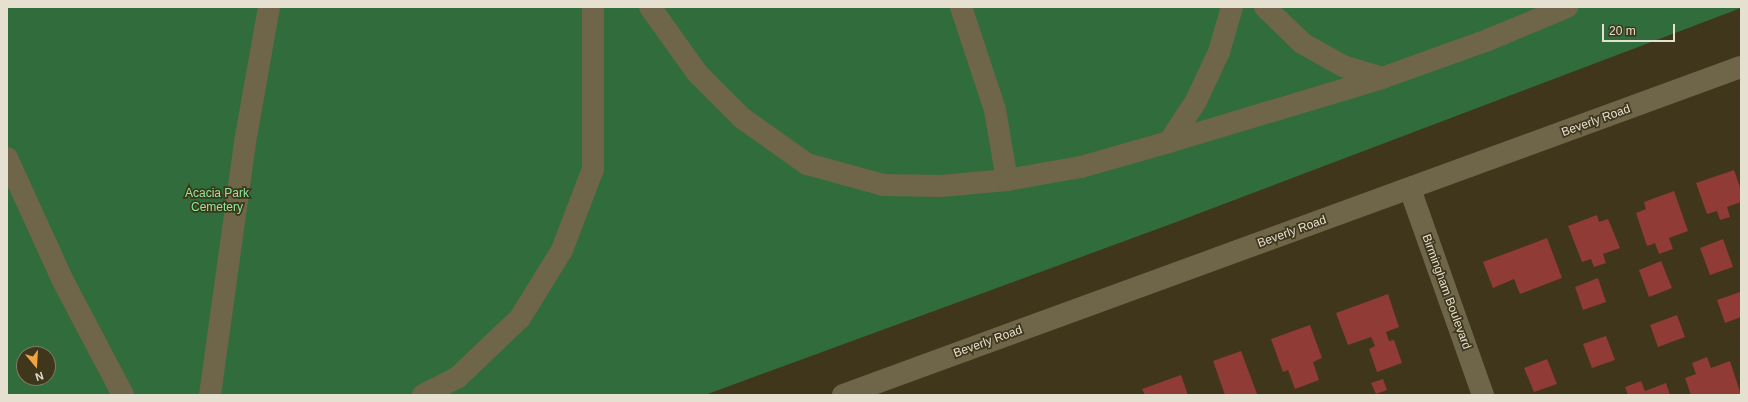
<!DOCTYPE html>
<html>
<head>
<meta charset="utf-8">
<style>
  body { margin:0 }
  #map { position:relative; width:1748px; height:402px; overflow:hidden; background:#3f361c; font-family:Helvetica,sans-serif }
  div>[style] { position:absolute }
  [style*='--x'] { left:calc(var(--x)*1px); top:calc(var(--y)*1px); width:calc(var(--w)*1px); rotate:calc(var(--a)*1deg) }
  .green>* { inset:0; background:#316c3d }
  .building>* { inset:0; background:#903b35 }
  .minor>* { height:22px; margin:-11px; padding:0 11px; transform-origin:11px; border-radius:11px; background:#6f6549 }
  span { translate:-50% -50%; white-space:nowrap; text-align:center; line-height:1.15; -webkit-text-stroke:3.5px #3f361c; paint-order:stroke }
  .street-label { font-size:12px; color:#e5e0d0 }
  .park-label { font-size:12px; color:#89ec9a }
  .frame { position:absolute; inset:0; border:8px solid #e5e0d0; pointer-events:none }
  .north { position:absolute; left:16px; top:346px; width:40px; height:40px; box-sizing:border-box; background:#3f361c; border:1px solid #817a64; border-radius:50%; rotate:162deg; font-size:11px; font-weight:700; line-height:16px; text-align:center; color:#e5e0d0 }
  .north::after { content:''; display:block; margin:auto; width:14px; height:18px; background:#f3a442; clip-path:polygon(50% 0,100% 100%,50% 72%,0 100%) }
  .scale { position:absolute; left:1602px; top:24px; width:73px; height:18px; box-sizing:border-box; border:2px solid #e5e0d0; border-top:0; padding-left:5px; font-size:12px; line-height:14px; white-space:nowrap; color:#e5e0d0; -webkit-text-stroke:3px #3f361c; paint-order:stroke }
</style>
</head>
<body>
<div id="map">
  <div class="green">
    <i style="clip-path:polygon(evenodd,7px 7px,1741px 7px,1741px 8px,1171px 224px,705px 395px,7px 395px,7px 7px,24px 354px,48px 354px,48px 378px,24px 378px,24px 354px)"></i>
  </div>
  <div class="building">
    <i style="clip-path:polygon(1734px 170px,1741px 190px,1741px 202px,1727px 207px,1730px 217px,1720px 220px,1717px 211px,1707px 214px,1696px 183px)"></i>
    <i style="clip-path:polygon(1674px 191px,1688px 231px,1669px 238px,1673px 249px,1659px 254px,1655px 243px,1647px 246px,1636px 213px,1646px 209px,1644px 202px)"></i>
    <i style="clip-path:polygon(1597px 215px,1599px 222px,1608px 219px,1620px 248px,1603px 254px,1606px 263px,1594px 267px,1591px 259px,1582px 262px,1568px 226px)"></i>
    <i style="clip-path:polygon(1547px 238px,1562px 278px,1520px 294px,1514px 279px,1493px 288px,1483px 262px)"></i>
    <i style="clip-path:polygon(1723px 239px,1733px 267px,1710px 275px,1700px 248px)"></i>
    <i style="clip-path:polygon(1661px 261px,1672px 288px,1649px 297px,1639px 270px)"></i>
    <i style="clip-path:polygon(1598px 278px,1606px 302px,1583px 310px,1575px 287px)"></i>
    <i style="clip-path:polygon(1740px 292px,1741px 317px,1725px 323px,1717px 300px)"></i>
    <i style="clip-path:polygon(1388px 294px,1399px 327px,1386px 332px,1389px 341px,1394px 340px,1402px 363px,1377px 372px,1369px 349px,1375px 346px,1371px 337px,1348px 345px,1336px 313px)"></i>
    <i style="clip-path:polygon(1677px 315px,1685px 337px,1658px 347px,1650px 325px)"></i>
    <i style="clip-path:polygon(1310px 325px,1322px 358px,1313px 362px,1319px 380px,1295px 389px,1288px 370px,1283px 372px,1271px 339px)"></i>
    <i style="clip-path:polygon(1606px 336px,1615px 360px,1592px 368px,1583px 344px)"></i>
    <i style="clip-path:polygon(1241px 351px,1257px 394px,1225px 395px,1213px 361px)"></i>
    <i style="clip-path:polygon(1707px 357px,1711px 368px,1730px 361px,1741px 395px,1691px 395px,1685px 378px,1696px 374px,1692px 363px)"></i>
    <i style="clip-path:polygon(1547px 359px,1557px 384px,1534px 392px,1524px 368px)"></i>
    <i style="clip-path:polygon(1181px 375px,1188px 395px,1145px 395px,1142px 389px)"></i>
    <i style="clip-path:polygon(1383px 379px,1387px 390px,1376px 394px,1371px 383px)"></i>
    <i style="clip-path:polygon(1641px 381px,1645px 391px,1666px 383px,1670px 395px,1628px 395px,1625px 387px)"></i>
  </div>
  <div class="minor">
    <i style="--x:650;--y:7;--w:81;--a:54.5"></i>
    <i style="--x:697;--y:73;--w:64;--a:45"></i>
    <i style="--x:742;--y:118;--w:80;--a:35.3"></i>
    <i style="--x:807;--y:164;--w:79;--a:15.4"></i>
    <i style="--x:883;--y:185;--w:58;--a:1"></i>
    <i style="--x:941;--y:186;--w:66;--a:-5.2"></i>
    <i style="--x:1007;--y:180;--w:75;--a:-10"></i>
    <i style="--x:1081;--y:167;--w:91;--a:-15.9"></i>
    <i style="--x:1169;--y:142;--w:222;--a:-16.7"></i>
    <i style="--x:1382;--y:78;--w:113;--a:-19.7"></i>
    <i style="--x:1488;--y:40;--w:86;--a:-22.7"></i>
    <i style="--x:961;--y:7;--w:108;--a:71.7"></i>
    <i style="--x:995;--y:110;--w:71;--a:80.3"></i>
    <i style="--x:1265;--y:7;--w:52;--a:44.2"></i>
    <i style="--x:1302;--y:43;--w:47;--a:29.3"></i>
    <i style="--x:1343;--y:66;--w:41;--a:17.1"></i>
    <i style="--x:1169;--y:142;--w:49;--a:-56.6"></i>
    <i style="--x:1196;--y:101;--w:54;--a:-64.9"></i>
    <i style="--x:1219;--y:52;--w:47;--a:-73.9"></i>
    <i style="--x:7;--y:158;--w:135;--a:65.5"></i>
    <i style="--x:63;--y:281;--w:129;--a:62.2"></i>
    <i style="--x:1410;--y:189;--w:219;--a:70.5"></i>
    <i style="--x:210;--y:395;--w:255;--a:-82.1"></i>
    <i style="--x:245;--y:142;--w:137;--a:-79.9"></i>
    <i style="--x:423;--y:395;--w:38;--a:-27"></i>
    <i style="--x:457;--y:378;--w:87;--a:-43.6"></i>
    <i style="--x:520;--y:318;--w:80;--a:-58.3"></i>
    <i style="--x:562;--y:250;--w:87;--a:-69.1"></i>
    <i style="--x:593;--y:169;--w:162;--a:-90"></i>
    <i style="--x:843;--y:395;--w:956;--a:-20.07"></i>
  </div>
  <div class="street-label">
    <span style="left:1596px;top:121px;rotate:-20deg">Beverly Road</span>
    <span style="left:1292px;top:232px;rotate:-20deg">Beverly Road</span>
    <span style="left:1446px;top:292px;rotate:70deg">Birmingham Boulevard</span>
    <span style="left:988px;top:342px;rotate:-20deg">Beverly Road</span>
  </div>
  <div class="park-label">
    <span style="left:217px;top:201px">Acacia Park<br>Cemetery</span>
  </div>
  <div class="frame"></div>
  <div class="north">N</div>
  <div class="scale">20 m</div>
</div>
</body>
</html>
